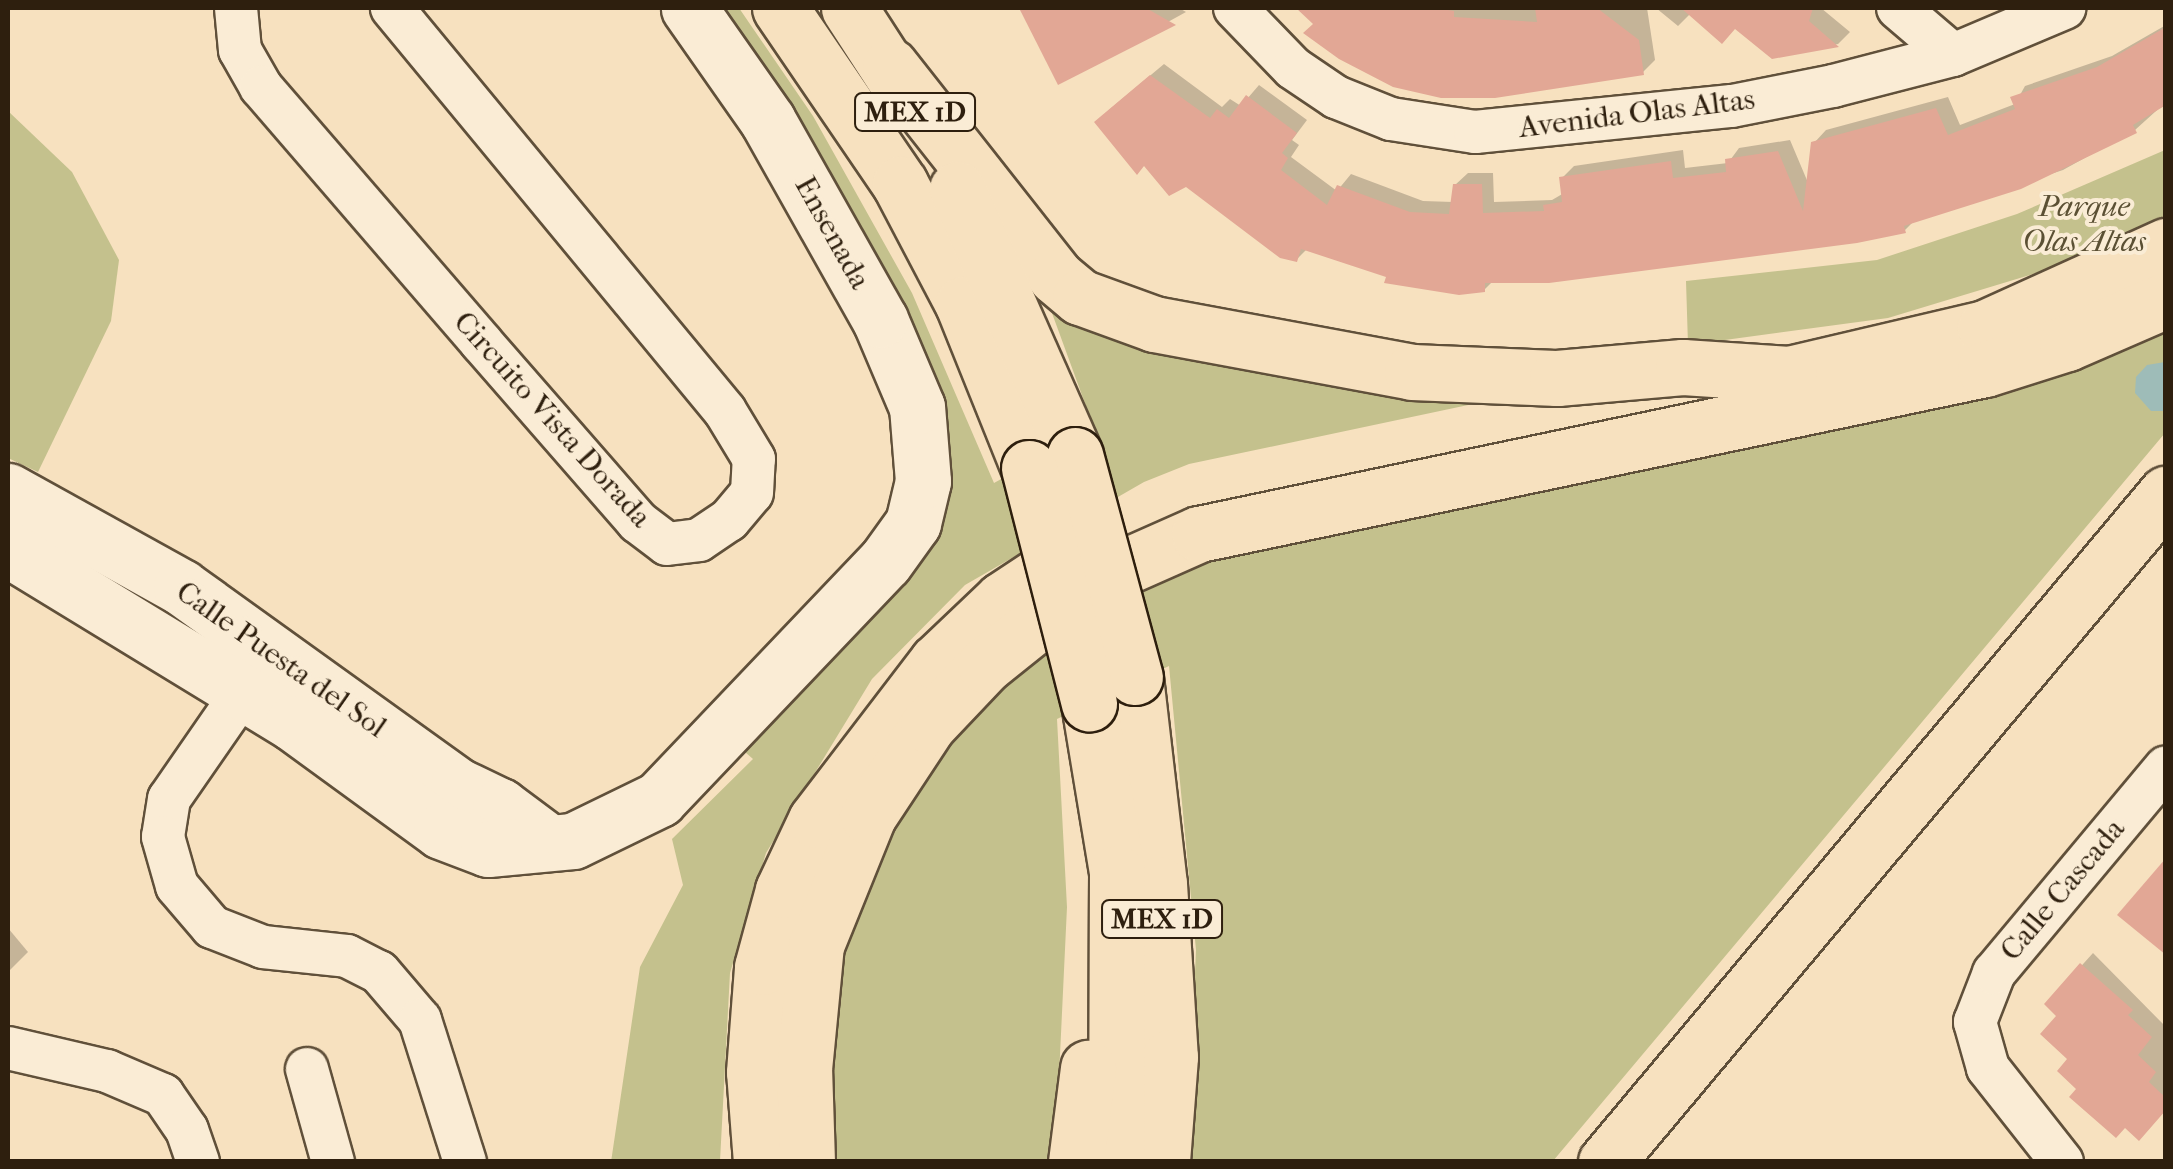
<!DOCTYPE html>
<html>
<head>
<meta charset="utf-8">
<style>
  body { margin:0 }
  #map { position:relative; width:2173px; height:1169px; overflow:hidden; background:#f7e1bf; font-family:"IM FELL French Canon",serif }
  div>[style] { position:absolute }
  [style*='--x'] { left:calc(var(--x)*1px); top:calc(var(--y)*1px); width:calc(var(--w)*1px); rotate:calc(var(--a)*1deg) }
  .green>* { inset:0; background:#c4c18d }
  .water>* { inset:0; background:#9ebcb8 }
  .shadow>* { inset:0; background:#0003 }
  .building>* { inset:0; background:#e2a795 }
  .roads { filter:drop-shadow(2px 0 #60503a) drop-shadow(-2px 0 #60503a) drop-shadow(0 2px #60503a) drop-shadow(0 -2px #60503a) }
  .street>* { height:42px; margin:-21px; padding:0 21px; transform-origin:21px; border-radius:21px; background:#faecd5 }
  .secondary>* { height:55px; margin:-27.5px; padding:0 27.5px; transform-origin:27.5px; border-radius:27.5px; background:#faecd5 }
  .primary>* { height:55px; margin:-27.5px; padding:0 27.5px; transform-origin:27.5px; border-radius:27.5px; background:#f7e1bf }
  .highway>* { height:55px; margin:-27.5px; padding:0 27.5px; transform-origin:27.5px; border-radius:27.5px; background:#f7e1bf }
  .bridges { filter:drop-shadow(2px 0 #2e1f0e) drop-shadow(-2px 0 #2e1f0e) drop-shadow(0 2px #2e1f0e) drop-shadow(0 -2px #2e1f0e) }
  .highway-bridge>* { height:55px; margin:-27.5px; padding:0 27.5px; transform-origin:27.5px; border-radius:27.5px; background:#f7e1bf }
  span { translate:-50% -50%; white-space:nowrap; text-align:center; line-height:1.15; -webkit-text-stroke:8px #faecd5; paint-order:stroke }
  .shield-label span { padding:2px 8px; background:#faecd5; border:2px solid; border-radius:8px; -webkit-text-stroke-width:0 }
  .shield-label { font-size:28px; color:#2e1f0e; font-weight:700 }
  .street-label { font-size:30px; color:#2e1f0e }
  .park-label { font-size:30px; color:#5b5034; font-style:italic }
  .frame { position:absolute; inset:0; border:10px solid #2e1f0e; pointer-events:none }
</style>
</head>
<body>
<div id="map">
  <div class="green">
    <i style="clip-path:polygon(698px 8px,739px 8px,813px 116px,912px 293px,994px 483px,1094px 428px,1045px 294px,1530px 392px,1189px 464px,1144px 482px,965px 585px,872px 679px,766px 853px,730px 973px,720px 1161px,611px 1162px,640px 967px,683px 885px,672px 839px,753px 759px,745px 752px,803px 683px,941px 478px)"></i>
    <i style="clip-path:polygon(8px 111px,72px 172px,119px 260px,111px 321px,38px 472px,8px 458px)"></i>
    <i style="clip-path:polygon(2165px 150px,2165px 221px,2102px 253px,1888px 318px,1688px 345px,1686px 281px,1877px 260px,2017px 214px)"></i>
    <i style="clip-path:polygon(2165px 315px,2165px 433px,1553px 1161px,1187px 1161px,1196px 950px,1169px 666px,1057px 719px,1067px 907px,1055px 1161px,817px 1162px,845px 918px,914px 779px,1018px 659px,1169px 570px)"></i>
  </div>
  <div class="water">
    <i style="clip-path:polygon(2165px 362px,2165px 411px,2151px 411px,2135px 393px,2136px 377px,2147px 365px)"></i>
  </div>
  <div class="shadow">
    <i style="clip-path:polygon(1036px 8px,1179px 8px,1186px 12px,1059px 82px,1027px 17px)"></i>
    <i style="clip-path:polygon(1300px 8px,1647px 8px,1655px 60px,1643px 72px,1312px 19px)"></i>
    <i style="clip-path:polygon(1656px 8px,1821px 8px,1850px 32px,1838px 44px,1772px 56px,1736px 27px,1691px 13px,1678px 26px)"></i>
    <i style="clip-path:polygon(2166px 25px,2166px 102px,2135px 130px,2063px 170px,1916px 219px,1905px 230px,1494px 280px,1484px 290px,1389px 275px,1308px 248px,1297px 259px,1109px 110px,1164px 64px,1222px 107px,1230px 99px,1241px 106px,1259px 85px,1307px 120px,1292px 140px,1299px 145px,1291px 157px,1337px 191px,1351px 174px,1423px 201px,1453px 202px,1455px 185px,1468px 173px,1493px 173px,1494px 202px,1552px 200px,1564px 193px,1562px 178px,1574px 166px,1683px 150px,1685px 168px,1728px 163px,1739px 148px,1790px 140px,1809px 185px,1814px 143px,1826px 130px,1948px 97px,1960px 125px,2015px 104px,2025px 86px,2112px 56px)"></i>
    <i style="clip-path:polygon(8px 928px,28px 952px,8px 972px)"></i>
    <i style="clip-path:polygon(2093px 953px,2166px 1027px,2166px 1109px,2080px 1089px,2060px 1016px,2047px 1004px)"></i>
  </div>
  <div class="building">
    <i style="clip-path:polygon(1019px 8px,1146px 8px,1176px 25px,1058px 85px)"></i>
    <i style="clip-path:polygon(1296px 8px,1436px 8px,1454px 11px,1454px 17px,1537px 22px,1535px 8px,1597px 8px,1639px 40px,1644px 75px,1495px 98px,1441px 98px,1393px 87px,1339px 59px,1303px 33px,1313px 24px)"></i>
    <i style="clip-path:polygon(1681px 8px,1813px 8px,1809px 21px,1839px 47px,1772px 59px,1735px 29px,1722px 44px)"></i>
    <i style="clip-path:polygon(2166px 27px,2166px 105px,2133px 125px,2137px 133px,2021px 189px,1904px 226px,1906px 233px,1857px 243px,1549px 283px,1485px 283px,1485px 292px,1459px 295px,1384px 283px,1386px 277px,1301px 249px,1297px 262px,1280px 258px,1186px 187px,1169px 196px,1144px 166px,1137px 175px,1094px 122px,1150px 75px,1210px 118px,1217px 109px,1229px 118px,1246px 95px,1297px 133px,1282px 153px,1288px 158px,1281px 170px,1327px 205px,1337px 185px,1410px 212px,1449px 214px,1453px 184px,1482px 184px,1483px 213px,1544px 211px,1543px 205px,1562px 202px,1559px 177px,1671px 161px,1673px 178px,1726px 172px,1725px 159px,1778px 151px,1803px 211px,1811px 142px,1936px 108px,1948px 135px,2015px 109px,2010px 97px,2097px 67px)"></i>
    <i style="clip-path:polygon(2166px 858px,2166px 955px,2117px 915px)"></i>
    <i style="clip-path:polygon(2080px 963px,2133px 1010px,2128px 1015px,2152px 1037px,2138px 1055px,2156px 1072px,2149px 1082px,2166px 1098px,2166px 1110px,2139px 1141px,2125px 1128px,2116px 1138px,2069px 1097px,2076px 1089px,2057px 1071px,2067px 1059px,2040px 1034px,2056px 1016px,2044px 1004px)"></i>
  </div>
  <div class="roads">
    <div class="street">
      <i style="--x:236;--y:8;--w:42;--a:84.6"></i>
      <i style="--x:240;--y:50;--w:43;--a:60.4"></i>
      <i style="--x:261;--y:87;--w:337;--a:49.2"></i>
      <i style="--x:481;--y:342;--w:239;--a:48.9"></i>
      <i style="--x:638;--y:522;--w:36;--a:37"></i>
      <i style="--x:667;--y:544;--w:32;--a:-7"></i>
      <i style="--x:699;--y:540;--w:36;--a:-34"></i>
      <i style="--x:729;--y:520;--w:35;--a:-50"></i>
      <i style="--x:752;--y:493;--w:34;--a:-87"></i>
      <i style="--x:754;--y:459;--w:56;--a:-121.1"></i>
      <i style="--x:725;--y:411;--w:523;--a:-129.57"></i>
      <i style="--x:1235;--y:8;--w:83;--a:46"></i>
      <i style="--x:1293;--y:68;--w:52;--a:34"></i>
      <i style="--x:1336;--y:97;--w:59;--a:21.8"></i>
      <i style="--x:1391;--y:119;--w:85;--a:8.8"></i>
      <i style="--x:1475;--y:132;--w:258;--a:-5.8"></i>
      <i style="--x:1732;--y:106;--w:103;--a:-11.2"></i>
      <i style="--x:1833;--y:86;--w:124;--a:-14.5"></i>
      <i style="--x:1953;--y:55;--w:121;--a:-22.9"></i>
      <i style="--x:1898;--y:8;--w:72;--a:40.5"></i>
      <i style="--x:241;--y:695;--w:126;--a:124.7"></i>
      <i style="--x:169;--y:799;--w:38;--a:99"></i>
      <i style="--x:163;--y:837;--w:51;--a:74.1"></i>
      <i style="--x:177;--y:886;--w:54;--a:49.5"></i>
      <i style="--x:212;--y:927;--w:55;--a:21.4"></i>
      <i style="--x:263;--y:947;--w:84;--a:6.1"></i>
      <i style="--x:347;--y:956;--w:36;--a:27"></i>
      <i style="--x:379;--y:972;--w:63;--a:49.5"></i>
      <i style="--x:420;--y:1020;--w:149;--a:72.4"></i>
      <i style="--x:8;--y:1048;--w:102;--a:13.1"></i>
      <i style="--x:107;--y:1071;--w:61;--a:23.2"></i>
      <i style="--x:163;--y:1095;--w:42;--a:55.6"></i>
      <i style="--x:187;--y:1130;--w:34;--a:71"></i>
      <i style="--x:307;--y:1069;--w:97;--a:74.4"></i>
      <i style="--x:2062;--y:1162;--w:120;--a:-128.2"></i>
      <i style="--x:1988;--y:1068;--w:48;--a:-105.8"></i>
      <i style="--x:1975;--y:1022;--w:53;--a:-68.8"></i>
      <i style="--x:1994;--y:973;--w:268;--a:-50.1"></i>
    </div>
    <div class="secondary">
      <i style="--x:8;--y:491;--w:198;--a:29"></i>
      <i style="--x:181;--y:587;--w:341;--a:35.7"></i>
      <i style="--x:458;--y:786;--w:47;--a:25.5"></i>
      <i style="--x:500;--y:806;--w:59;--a:36.7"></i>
      <i style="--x:8;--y:549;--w:334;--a:31.4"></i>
      <i style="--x:293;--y:723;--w:183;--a:36.1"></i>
      <i style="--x:441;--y:831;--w:50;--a:21"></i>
      <i style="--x:488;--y:849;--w:85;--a:-5.4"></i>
      <i style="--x:573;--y:841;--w:96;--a:-26"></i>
      <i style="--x:659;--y:799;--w:327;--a:-46.4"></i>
      <i style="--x:885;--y:562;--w:48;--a:-54.3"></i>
      <i style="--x:913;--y:523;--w:43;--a:-76.6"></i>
      <i style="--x:923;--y:481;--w:74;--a:-94.6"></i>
      <i style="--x:917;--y:407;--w:95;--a:-113"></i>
      <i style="--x:880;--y:320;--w:228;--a:-119.4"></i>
      <i style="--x:768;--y:121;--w:138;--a:-125"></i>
    </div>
    <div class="primary">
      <i style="--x:1789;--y:374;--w:201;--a:-13.2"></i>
      <i style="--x:1985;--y:328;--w:199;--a:-24.4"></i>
    </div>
    <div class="highway">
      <i style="--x:780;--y:8;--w:213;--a:55.7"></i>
      <i style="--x:900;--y:184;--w:136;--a:62.3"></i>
      <i style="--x:963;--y:304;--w:177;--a:68.1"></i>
      <i style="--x:849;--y:8;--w:105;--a:57.1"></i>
      <i style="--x:890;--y:66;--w:268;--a:51.8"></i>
      <i style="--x:1056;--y:277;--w:31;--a:40"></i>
      <i style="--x:1080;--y:297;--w:79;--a:20"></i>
      <i style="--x:1154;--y:324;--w:262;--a:10.5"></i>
      <i style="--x:1412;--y:372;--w:145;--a:2.4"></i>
      <i style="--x:1557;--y:378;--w:126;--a:-5"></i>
      <i style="--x:1683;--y:367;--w:106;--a:3.8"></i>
      <i style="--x:957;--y:189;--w:291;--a:66.1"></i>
      <i style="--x:1135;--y:677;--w:208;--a:83.4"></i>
      <i style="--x:1159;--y:884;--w:173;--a:86.4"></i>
      <i style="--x:1170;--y:1057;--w:105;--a:94.4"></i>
      <i style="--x:1089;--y:703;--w:172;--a:80.6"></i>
      <i style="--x:1117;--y:873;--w:289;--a:90.2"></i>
      <i style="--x:761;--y:1162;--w:90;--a:-94.4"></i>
      <i style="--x:754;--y:1072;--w:105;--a:-85.6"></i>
      <i style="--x:762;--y:967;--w:80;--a:-74.7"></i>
      <i style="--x:783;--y:890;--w:77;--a:-64.8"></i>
      <i style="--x:816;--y:820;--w:199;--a:-52.6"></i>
      <i style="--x:937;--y:662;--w:90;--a:-43.6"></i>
      <i style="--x:1002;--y:600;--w:107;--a:-33.5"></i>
      <i style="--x:807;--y:1162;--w:93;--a:-91.8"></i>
      <i style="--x:804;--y:1069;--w:125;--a:-84.5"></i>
      <i style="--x:816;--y:945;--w:139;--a:-68"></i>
      <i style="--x:868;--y:816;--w:109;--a:-56.6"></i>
      <i style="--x:928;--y:725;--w:83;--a:-46.5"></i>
      <i style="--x:985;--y:665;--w:129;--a:-38.7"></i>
      <i style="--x:1086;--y:584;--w:124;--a:-23.9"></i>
      <i style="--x:1199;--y:534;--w:803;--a:-11.86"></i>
      <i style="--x:1985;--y:369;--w:86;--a:-17.6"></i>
      <i style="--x:2067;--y:343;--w:108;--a:-23.5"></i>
      <i style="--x:1076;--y:1162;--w:95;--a:-82.7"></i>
      <i style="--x:1606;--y:1162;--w:872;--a:-50.03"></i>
    </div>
  </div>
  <div class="bridges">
    <div class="highway-bridge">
      <i style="--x:1075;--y:455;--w:230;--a:74.9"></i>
      <i style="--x:1029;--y:468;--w:243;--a:75.7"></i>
    </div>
  </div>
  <div class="shield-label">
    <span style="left:915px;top:112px">MEX 1D</span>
    <span style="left:1162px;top:919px">MEX 1D</span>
  </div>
  <div class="street-label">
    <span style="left:1637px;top:114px;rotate:-7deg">Avenida Olas Altas</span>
    <span style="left:832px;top:233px;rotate:61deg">Ensenada</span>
    <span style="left:552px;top:420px;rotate:48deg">Circuito Vista Dorada</span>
    <span style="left:281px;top:660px;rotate:35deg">Calle Puesta del Sol</span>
    <span style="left:2063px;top:890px;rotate:-50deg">Calle Cascada</span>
  </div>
  <div class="park-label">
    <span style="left:2084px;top:224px">Parque<br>Olas Altas</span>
  </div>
  <div class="frame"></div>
</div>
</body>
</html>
